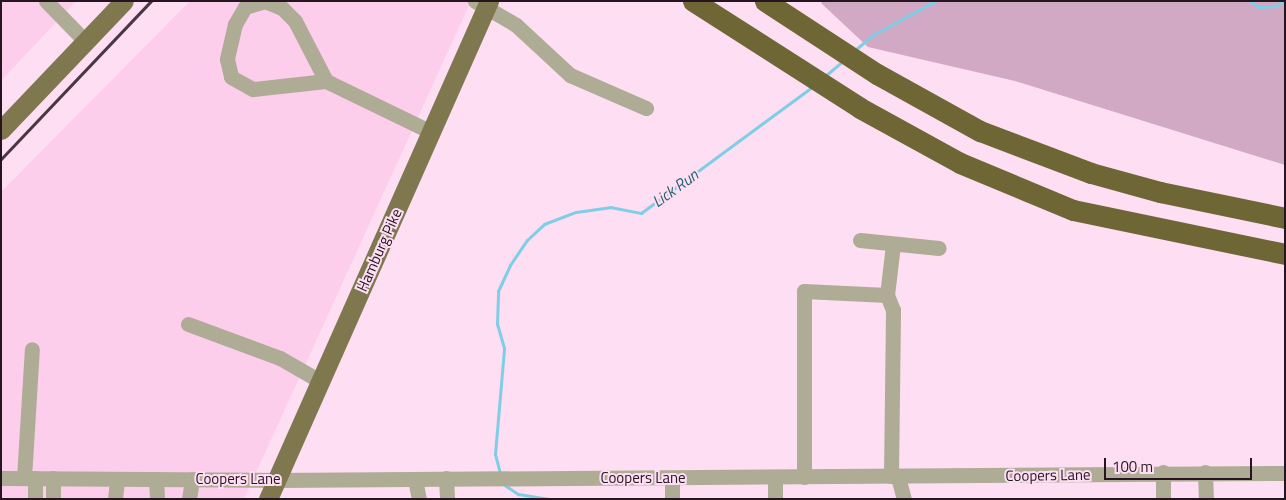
<!DOCTYPE html>
<html>
<head>
<meta charset="utf-8">
<style>
  body { margin:0 }
  #map { position:relative; width:1286px; height:500px; overflow:hidden; background:#fddef2; font-family:"Titillium Web",sans-serif }
  div>[style] { position:absolute }
  [style*='--x'] { left:calc(var(--x)*1px); top:calc(var(--y)*1px); width:calc(var(--w)*1px); rotate:calc(var(--a)*1deg) }
  .built>* { inset:0; background:#fcceec }
  .green>* { inset:0; background:#d2a9c4 }
  .stream>* { height:3px; margin:-1.5px; padding:0 1.5px; transform-origin:1.5px; border-radius:1.5px; background:#7fcee6 }
  .minor>* { height:15px; margin:-7.5px; padding:0 7.5px; transform-origin:7.5px; border-radius:7.5px; background:#afac96 }
  .major>* { height:19px; margin:-9.5px; padding:0 9.5px; transform-origin:9.5px; border-radius:9.5px; background:#7f784f }
  .highway>* { height:21px; margin:-10.5px; padding:0 10.5px; transform-origin:10.5px; border-radius:10.5px; background:#6e6635 }
  .rail>* { height:3px; margin:-1.5px; padding:0 1.5px; transform-origin:1.5px; border-radius:1.5px; background:#4a3644 }
  span { translate:-50% -50%; white-space:nowrap; text-align:center; line-height:1.15; -webkit-text-stroke:4px #fddef2; paint-order:stroke }
  .street-label { font-size:15px; color:#261521 }
  .water-label { font-size:16px; color:#216172; font-style:italic }
  .frame { position:absolute; inset:0; border:2px solid #261521; pointer-events:none }
  .scale { position:absolute; left:1104px; top:458px; width:148px; height:22px; box-sizing:border-box; border:2px solid #261521; border-top:0; padding-left:6px; font-size:15px; line-height:18px; white-space:nowrap; color:#261521; -webkit-text-stroke:4px #fddef2; paint-order:stroke }
</style>
</head>
<body>
<div id="map">
  <div class="built">
    <i style="clip-path:polygon(1px 1px,76px 1px,1px 81px)"></i>
    <i style="clip-path:polygon(190px 1px,471px 1px,244px 499px,1px 499px,1px 192px)"></i>
  </div>
  <div class="green">
    <i style="clip-path:polygon(823px 1px,1285px 1px,1285px 165px,1015px 81px,868px 47px,821px 3px)"></i>
  </div>
  <div class="stream">
    <i style="--x:1250;--y:1;--w:11;--a:34"></i>
    <i style="--x:1259;--y:7;--w:17;--a:-3"></i>
    <i style="--x:1276;--y:6;--w:8;--a:-40"></i>
    <i style="--x:855;--y:50;--w:23;--a:-40"></i>
    <i style="--x:873;--y:35;--w:71;--a:-28.7"></i>
    <i style="--x:825;--y:76;--w:23;--a:-40"></i>
    <i style="--x:500;--y:473;--w:20;--a:-105"></i>
    <i style="--x:495;--y:454;--w:106;--a:-85.1"></i>
    <i style="--x:504;--y:348;--w:25;--a:-106"></i>
    <i style="--x:497;--y:324;--w:33;--a:-88"></i>
    <i style="--x:498;--y:291;--w:29;--a:-65"></i>
    <i style="--x:510;--y:265;--w:30;--a:-56"></i>
    <i style="--x:527;--y:240;--w:23;--a:-43"></i>
    <i style="--x:544;--y:224;--w:34;--a:-21"></i>
    <i style="--x:576;--y:212;--w:34;--a:-8"></i>
    <i style="--x:610;--y:207;--w:32;--a:11"></i>
    <i style="--x:641;--y:213;--w:212;--a:-36.4"></i>
    <i style="--x:503;--y:484;--w:18;--a:34"></i>
    <i style="--x:518;--y:494;--w:33;--a:9"></i>
  </div>
  <div class="minor">
    <i style="--x:46;--y:1;--w:57;--a:45.7"></i>
    <i style="--x:475;--y:1;--w:48;--a:30.3"></i>
    <i style="--x:516;--y:25;--w:74;--a:42.8"></i>
    <i style="--x:570;--y:75;--w:83;--a:23.5"></i>
    <i style="--x:326;--y:81;--w:68;--a:-117.3"></i>
    <i style="--x:295;--y:21;--w:18;--a:-135"></i>
    <i style="--x:282;--y:8;--w:18;--a:-158"></i>
    <i style="--x:265;--y:1;--w:21;--a:163"></i>
    <i style="--x:245;--y:7;--w:20;--a:120"></i>
    <i style="--x:235;--y:24;--w:36;--a:103"></i>
    <i style="--x:227;--y:59;--w:18;--a:77"></i>
    <i style="--x:231;--y:77;--w:25;--a:29"></i>
    <i style="--x:253;--y:89;--w:73;--a:-6.3"></i>
    <i style="--x:326;--y:81;--w:117;--a:25.9"></i>
    <i style="--x:860;--y:240;--w:79;--a:5.8"></i>
    <i style="--x:188;--y:324;--w:98;--a:20.3"></i>
    <i style="--x:280;--y:358;--w:46;--a:29.9"></i>
    <i style="--x:1163;--y:472;--w:27;--a:90"></i>
    <i style="--x:1205;--y:472;--w:27;--a:88"></i>
    <i style="--x:891;--y:476;--w:166;--a:-89.3"></i>
    <i style="--x:893;--y:310;--w:16;--a:-112"></i>
    <i style="--x:887;--y:295;--w:50;--a:-83.2"></i>
    <i style="--x:804;--y:477;--w:186;--a:-90"></i>
    <i style="--x:804;--y:291;--w:83;--a:2.8"></i>
    <i style="--x:898;--y:477;--w:23;--a:75"></i>
    <i style="--x:1;--y:478;--w:275;--a:0.4"></i>
    <i style="--x:276;--y:480;--w:1009;--a:-0.4"></i>
    <i style="--x:24;--y:478;--w:129;--a:-86.5"></i>
    <i style="--x:53;--y:478;--w:21;--a:90"></i>
    <i style="--x:446;--y:478;--w:21;--a:87"></i>
    <i style="--x:775;--y:478;--w:21;--a:90"></i>
    <i style="--x:156;--y:479;--w:20;--a:87"></i>
    <i style="--x:415;--y:479;--w:20;--a:79"></i>
    <i style="--x:35;--y:499;--w:21;--a:-90"></i>
    <i style="--x:115;--y:499;--w:20;--a:-84"></i>
    <i style="--x:189;--y:499;--w:20;--a:-81"></i>
    <i style="--x:672;--y:499;--w:21;--a:-90"></i>
  </div>
  <div class="major">
    <i style="--x:1;--y:130;--w:178;--a:-46.4"></i>
    <i style="--x:268;--y:499;--w:545;--a:-66.07"></i>
  </div>
  <div class="highway">
    <i style="--x:693;--y:1;--w:198;--a:32.6"></i>
    <i style="--x:860;--y:108;--w:114;--a:28.8"></i>
    <i style="--x:960;--y:163;--w:122;--a:22.6"></i>
    <i style="--x:1073;--y:210;--w:217;--a:11.7"></i>
    <i style="--x:765;--y:1;--w:134;--a:33.1"></i>
    <i style="--x:877;--y:74;--w:118;--a:29"></i>
    <i style="--x:980;--y:131;--w:119;--a:20.7"></i>
    <i style="--x:1091;--y:173;--w:72;--a:15.4"></i>
    <i style="--x:1160;--y:192;--w:128;--a:11.7"></i>
  </div>
  <div class="rail">
    <i style="--x:1;--y:159;--w:218;--a:-46.5"></i>
  </div>
  <div class="street-label">
    <span style="left:379px;top:250px;rotate:-66deg">Hamburg Pike</span>
    <span style="left:1048px;top:475px;rotate:-1deg">Coopers Lane</span>
    <span style="left:643px;top:478px">Coopers Lane</span>
    <span style="left:238px;top:479px">Coopers Lane</span>
  </div>
  <div class="water-label">
    <span style="left:675px;top:188px;rotate:-36deg">Lick Run</span>
  </div>
  <div class="frame"></div>
  <div class="scale">100 m</div>
</div>
</body>
</html>
